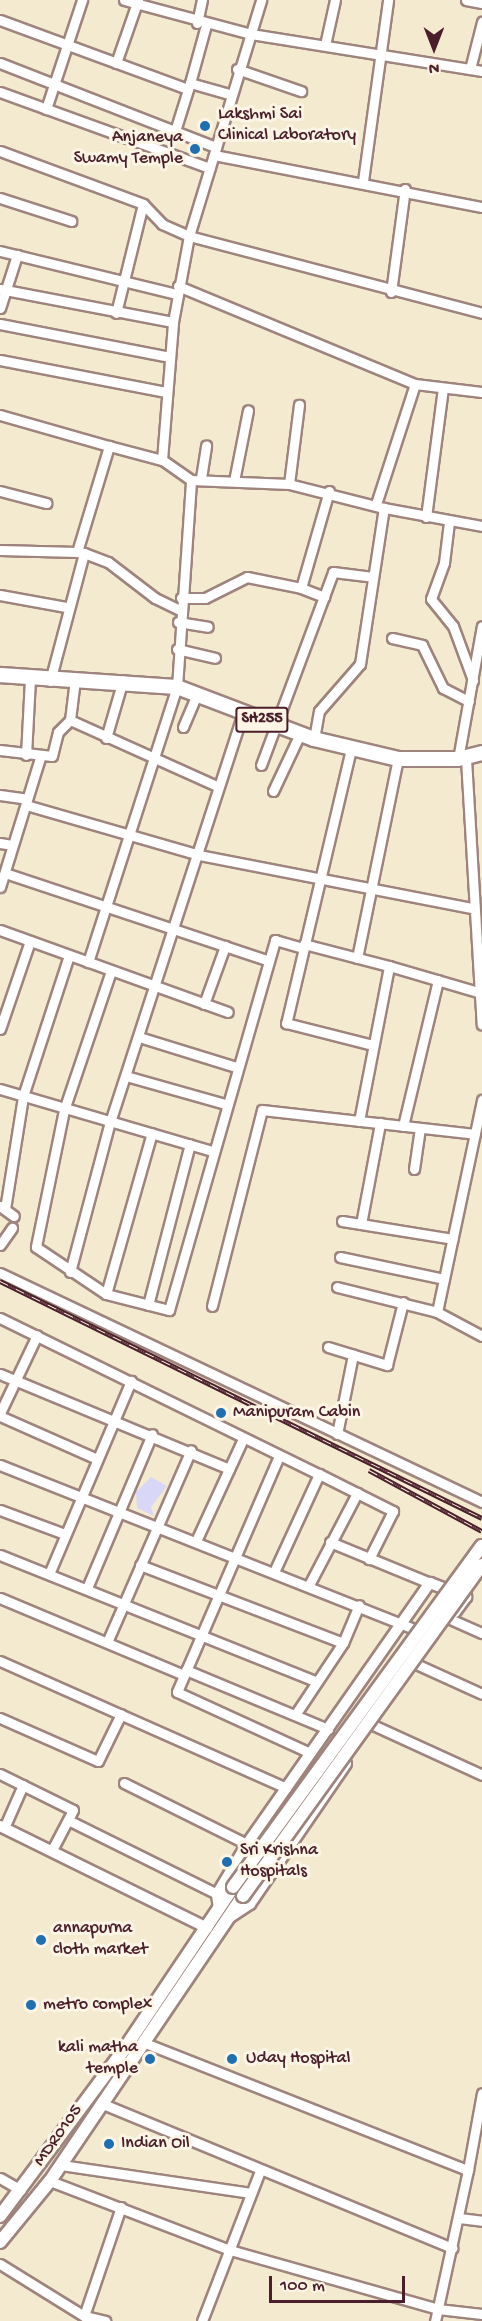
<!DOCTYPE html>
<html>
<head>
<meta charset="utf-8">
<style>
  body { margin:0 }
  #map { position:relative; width:482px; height:2321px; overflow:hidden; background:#f3eacf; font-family:"Gochi Hand",sans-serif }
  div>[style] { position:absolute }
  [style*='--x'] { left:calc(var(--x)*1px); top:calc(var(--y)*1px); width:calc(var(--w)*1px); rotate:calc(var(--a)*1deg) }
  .built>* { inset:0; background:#d9d7f8 }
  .roads { filter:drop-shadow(2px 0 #9e847d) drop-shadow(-2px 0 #9e847d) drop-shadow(0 2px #9e847d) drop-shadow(0 -2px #9e847d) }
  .minor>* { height:9px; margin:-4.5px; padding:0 4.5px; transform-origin:4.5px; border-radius:4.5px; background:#fff }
  .tertiary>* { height:10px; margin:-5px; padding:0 5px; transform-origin:5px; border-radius:5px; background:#fff }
  .secondary>* { height:12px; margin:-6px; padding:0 6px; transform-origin:6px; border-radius:6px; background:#fff }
  .primary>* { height:14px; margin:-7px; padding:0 7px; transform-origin:7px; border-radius:7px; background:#fff }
  .rail>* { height:5px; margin-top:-2.5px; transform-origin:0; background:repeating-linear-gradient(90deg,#fcf5e5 0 9px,#4a1f2b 0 18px); box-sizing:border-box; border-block:2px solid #4a1f2b }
  .bridges { filter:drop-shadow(2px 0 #9e847d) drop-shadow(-2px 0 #9e847d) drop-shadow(0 2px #9e847d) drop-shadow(0 -2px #9e847d) }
  .secondary-bridge>* { height:12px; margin:-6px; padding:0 6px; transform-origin:6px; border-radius:6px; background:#fff }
  .dots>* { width:16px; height:16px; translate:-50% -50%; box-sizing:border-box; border:3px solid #fcf5e5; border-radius:50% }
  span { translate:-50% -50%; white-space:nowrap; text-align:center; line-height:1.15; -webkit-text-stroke:6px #fcf5e5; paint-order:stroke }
  .shield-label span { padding:2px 4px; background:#fcf5e5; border:2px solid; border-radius:4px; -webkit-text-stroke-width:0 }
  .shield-label { font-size:16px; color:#4a1f2b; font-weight:700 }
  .poi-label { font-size:18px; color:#4a1f2b }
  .left { translate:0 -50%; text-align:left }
  .right { translate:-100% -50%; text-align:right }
  .street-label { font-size:18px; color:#4a1f2b }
  .north { position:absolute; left:404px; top:18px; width:60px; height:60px; -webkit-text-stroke:4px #fcf5e5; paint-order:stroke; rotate:180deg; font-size:16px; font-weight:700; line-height:24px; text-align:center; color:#4a1f2b }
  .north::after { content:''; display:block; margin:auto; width:21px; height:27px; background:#4a1f2b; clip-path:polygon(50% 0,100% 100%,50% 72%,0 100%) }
  .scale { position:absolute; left:269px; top:2276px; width:136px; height:27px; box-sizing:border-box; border:3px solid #4a1f2b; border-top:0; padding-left:8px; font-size:18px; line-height:21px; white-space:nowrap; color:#4a1f2b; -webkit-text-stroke:4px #fcf5e5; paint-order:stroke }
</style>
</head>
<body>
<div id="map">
  <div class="built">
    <i style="clip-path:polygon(151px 1477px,167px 1486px,151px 1507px,154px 1516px,137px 1508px,136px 1492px)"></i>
  </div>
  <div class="roads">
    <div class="minor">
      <i style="--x:124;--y:0;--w:131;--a:15"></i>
      <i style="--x:251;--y:34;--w:234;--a:9.1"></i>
      <i style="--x:466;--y:0;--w:16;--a:11"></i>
      <i style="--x:0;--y:20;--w:200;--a:20.2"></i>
      <i style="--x:197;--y:23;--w:24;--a:-78"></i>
      <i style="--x:325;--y:45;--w:46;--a:-77.5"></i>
      <i style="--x:0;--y:63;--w:232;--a:21.3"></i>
      <i style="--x:116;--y:63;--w:67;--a:-70.8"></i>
      <i style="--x:237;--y:69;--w:68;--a:19"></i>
      <i style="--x:470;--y:69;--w:49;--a:-75.7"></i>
      <i style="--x:190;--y:83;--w:60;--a:-74.6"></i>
      <i style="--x:0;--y:92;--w:223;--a:19.9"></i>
      <i style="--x:46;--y:109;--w:115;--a:-71.7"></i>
      <i style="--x:175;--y:131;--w:50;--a:-72.6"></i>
      <i style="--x:190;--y:83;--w:41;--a:15.8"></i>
      <i style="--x:0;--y:151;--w:153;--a:20.3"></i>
      <i style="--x:143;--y:204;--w:28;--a:46"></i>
      <i style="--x:162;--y:224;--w:30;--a:24"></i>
      <i style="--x:189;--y:236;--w:303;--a:14.7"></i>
      <i style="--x:214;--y:155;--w:273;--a:11"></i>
      <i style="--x:363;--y:181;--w:183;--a:-82.1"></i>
      <i style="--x:0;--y:198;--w:75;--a:17.9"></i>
      <i style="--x:0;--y:251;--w:181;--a:13.7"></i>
      <i style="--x:178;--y:286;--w:256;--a:22.5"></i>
      <i style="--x:415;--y:384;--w:67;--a:6.8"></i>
      <i style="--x:0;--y:289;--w:176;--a:10.8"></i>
      <i style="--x:391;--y:292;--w:104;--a:-82.3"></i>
      <i style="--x:0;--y:308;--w:56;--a:-72.2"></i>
      <i style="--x:116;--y:313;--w:112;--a:-76.1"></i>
      <i style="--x:0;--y:324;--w:173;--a:11"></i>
      <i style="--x:0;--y:360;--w:169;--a:10.9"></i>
      <i style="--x:0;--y:415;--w:113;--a:15.9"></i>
      <i style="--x:201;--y:478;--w:33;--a:-81"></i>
      <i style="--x:191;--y:480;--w:98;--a:2.3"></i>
      <i style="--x:289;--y:484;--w:98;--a:14.2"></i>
      <i style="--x:234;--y:481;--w:72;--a:-78.8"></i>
      <i style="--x:289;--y:484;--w:80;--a:-82.8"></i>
      <i style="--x:0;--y:491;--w:48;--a:14.6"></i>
      <i style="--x:376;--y:504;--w:126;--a:-72"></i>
      <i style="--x:426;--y:517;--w:130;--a:-82.5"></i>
      <i style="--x:449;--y:522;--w:41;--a:97"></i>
      <i style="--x:444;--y:563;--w:38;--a:110"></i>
      <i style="--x:431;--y:599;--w:35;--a:51"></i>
      <i style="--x:453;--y:626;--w:58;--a:69.7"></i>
      <i style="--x:0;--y:550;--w:77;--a:1.5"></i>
      <i style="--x:84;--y:553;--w:7;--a:-172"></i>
      <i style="--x:77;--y:552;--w:111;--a:-73.2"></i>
      <i style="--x:109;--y:446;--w:55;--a:14.8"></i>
      <i style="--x:301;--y:588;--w:25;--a:21"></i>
      <i style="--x:0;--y:595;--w:67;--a:10.3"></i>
      <i style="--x:181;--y:598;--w:24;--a:0"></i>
      <i style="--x:205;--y:598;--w:47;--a:-26.6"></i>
      <i style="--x:247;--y:577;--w:55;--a:11.5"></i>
      <i style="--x:301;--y:588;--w:101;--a:-73.9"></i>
      <i style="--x:178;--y:622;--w:30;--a:9"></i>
      <i style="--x:392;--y:638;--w:31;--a:13"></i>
      <i style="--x:422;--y:645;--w:48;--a:64"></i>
      <i style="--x:443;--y:688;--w:29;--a:27"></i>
      <i style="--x:177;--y:649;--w:39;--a:13"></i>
      <i style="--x:50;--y:681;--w:132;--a:-75.1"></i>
      <i style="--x:84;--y:553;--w:26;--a:21"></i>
      <i style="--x:108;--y:562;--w:59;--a:37.5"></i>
      <i style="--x:155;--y:598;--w:28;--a:26"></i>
      <i style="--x:70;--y:720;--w:161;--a:24.2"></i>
      <i style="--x:183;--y:727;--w:34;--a:-67"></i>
      <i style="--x:106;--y:738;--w:60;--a:-73.7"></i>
      <i style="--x:314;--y:739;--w:28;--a:-80"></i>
      <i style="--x:319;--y:711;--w:62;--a:-48.9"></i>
      <i style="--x:360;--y:664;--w:158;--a:-81.3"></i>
      <i style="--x:384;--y:508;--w:100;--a:10.4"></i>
      <i style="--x:351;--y:749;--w:282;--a:103.3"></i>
      <i style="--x:286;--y:1023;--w:89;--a:14.3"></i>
      <i style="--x:0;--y:750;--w:52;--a:6.6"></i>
      <i style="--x:52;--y:756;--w:25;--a:-76"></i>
      <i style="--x:58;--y:732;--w:17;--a:-45"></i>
      <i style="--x:70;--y:720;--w:38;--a:-83"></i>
      <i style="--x:26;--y:755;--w:77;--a:-87"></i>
      <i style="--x:458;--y:759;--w:135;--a:-79.8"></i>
      <i style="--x:466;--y:759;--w:266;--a:86.6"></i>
      <i style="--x:261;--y:765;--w:206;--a:-69.5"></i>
      <i style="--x:333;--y:572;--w:38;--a:7"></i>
      <i style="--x:273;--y:791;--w:63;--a:-64.7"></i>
      <i style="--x:0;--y:795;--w:27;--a:8"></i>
      <i style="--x:26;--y:805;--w:180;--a:16.1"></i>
      <i style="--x:199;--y:855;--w:277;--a:11"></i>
      <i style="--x:0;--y:843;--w:12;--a:9"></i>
      <i style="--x:5;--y:873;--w:278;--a:18.4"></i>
      <i style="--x:0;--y:887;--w:135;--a:-72.8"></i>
      <i style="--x:0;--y:930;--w:242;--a:19.8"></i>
      <i style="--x:304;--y:944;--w:88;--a:14.5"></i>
      <i style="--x:357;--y:958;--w:203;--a:-78.4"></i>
      <i style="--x:88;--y:962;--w:289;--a:-72.1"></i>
      <i style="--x:177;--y:687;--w:207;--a:-86.1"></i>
      <i style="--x:191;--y:480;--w:35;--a:-145"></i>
      <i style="--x:162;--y:460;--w:138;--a:-85.4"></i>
      <i style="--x:173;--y:322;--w:87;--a:-79.5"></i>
      <i style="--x:189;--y:236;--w:247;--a:-73"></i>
      <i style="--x:111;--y:971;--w:147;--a:108.7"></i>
      <i style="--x:64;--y:1110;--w:140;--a:101.6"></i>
      <i style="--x:36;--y:1247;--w:84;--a:33.9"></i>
      <i style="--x:106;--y:1294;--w:65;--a:14.3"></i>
      <i style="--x:169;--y:1310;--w:385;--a:-74"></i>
      <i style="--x:275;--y:940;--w:29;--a:16"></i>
      <i style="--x:204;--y:1004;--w:62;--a:-70.1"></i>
      <i style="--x:0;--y:1029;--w:93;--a:-71.2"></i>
      <i style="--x:139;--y:1037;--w:102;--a:17.2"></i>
      <i style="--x:126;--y:1076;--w:103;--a:15.8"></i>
      <i style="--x:0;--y:1089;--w:221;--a:16.3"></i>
      <i style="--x:359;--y:1121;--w:158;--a:-79"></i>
      <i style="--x:389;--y:966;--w:93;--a:16.3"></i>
      <i style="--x:403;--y:1126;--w:150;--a:-76.5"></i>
      <i style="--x:414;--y:1169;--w:41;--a:-81.7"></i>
      <i style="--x:0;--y:1206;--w:17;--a:36"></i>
      <i style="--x:5;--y:1209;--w:114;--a:-80.9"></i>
      <i style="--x:23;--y:1096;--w:148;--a:-71.9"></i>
      <i style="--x:342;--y:1221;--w:112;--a:9.2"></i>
      <i style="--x:361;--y:1224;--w:103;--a:-79.3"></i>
      <i style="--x:0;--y:1245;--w:21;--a:-55"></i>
      <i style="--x:340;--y:1257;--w:106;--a:11.9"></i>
      <i style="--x:70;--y:1272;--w:155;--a:-75.1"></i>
      <i style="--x:110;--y:1122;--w:430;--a:-72"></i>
      <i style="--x:0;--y:1273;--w:534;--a:25.41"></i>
      <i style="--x:337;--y:1287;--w:103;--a:14"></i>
      <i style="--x:437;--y:1312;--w:51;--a:28.1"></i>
      <i style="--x:106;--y:1294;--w:167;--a:-74.1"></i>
      <i style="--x:148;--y:1305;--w:166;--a:-75.4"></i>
      <i style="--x:212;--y:1306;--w:202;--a:-75.7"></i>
      <i style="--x:262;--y:1110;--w:214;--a:6.4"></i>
      <i style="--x:437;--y:1312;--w:217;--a:-78"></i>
      <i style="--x:0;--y:1318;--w:355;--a:26.1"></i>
      <i style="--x:328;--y:1347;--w:62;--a:17"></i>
      <i style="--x:387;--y:1365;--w:65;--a:-75.7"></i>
      <i style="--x:0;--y:1374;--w:248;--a:22.5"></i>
      <i style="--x:0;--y:1413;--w:86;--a:-64.6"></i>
      <i style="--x:0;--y:1416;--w:106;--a:23.9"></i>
      <i style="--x:337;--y:1434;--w:81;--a:-78.6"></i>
      <i style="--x:279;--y:1456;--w:257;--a:113.4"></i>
      <i style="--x:177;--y:1692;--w:146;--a:24.6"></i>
      <i style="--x:0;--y:1465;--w:456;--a:21.6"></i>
      <i style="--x:0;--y:1510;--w:69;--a:20.3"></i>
      <i style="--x:196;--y:1541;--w:112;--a:-65.3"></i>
      <i style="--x:330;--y:1542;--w:108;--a:22.3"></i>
      <i style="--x:0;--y:1555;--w:341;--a:21.8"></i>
      <i style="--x:140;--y:1565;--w:217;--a:21"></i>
      <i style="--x:274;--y:1572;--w:108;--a:-65.3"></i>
      <i style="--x:319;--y:1474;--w:83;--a:26.6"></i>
      <i style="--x:393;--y:1511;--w:54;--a:116.6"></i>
      <i style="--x:49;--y:1574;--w:210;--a:-67"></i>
      <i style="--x:309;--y:1585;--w:104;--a:-62.4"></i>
      <i style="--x:87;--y:1588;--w:167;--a:-67.1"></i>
      <i style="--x:0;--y:1598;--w:199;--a:22.7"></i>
      <i style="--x:450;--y:1619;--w:35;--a:24"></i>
      <i style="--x:108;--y:1640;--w:207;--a:-66.4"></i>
      <i style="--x:0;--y:1661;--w:313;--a:23.9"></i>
      <i style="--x:416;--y:1664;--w:72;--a:24.4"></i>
      <i style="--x:186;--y:1670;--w:154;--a:22.6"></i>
      <i style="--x:295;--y:1715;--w:87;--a:-56.3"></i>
      <i style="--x:343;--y:1643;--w:41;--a:-67.2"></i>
      <i style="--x:0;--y:1718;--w:107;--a:23.7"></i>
      <i style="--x:98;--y:1761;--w:52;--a:-63.9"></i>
      <i style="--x:373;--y:1725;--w:120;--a:24.6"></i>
      <i style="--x:0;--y:1774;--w:81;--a:26.3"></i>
      <i style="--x:73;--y:1810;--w:45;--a:117.7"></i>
      <i style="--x:124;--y:1783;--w:137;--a:26.4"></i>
      <i style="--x:68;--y:1820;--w:166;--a:26.4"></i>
      <i style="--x:4;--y:1828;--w:47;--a:-66.2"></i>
      <i style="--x:145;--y:2043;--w:347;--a:21.5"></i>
      <i style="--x:468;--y:2170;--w:155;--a:102.3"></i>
      <i style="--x:103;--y:2104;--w:378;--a:22.4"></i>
      <i style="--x:61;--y:2165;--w:192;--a:8.4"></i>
      <i style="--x:468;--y:2170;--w:78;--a:-79.7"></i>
      <i style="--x:0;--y:2178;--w:24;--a:30"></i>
      <i style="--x:50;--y:2181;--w:193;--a:21"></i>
      <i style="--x:230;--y:2250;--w:216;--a:15.8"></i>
      <i style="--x:438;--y:2309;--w:44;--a:6.5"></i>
      <i style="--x:459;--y:2218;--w:23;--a:7"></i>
      <i style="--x:0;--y:2264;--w:99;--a:31.8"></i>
      <i style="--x:84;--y:2316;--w:22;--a:13"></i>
      <i style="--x:84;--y:2316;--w:115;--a:-71.3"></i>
      <i style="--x:202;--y:2321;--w:161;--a:-68.9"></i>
    </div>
    <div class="tertiary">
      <i style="--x:0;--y:1826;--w:231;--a:26.2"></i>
      <i style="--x:219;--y:1909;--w:15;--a:-98"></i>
      <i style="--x:217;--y:1894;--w:58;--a:-59"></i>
      <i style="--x:247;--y:1844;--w:319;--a:-55"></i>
      <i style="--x:430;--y:1583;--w:39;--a:21"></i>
      <i style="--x:466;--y:1597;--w:19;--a:126"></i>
      <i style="--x:230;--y:1917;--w:24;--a:-33"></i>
      <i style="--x:250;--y:1904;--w:170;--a:-55.6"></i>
    </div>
    <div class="secondary">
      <i style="--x:0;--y:2216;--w:209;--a:-53.3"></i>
      <i style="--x:125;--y:2048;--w:194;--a:-56.1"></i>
      <i style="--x:0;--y:2242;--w:79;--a:-50.7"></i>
      <i style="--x:50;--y:2181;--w:344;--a:-55.9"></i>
    </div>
    <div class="primary">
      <i style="--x:0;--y:675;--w:177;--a:3.9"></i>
      <i style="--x:177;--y:687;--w:147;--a:20.8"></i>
      <i style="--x:314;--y:739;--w:86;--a:13.4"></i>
      <i style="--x:398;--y:759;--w:60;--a:0"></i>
      <i style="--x:458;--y:759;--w:25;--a:-14"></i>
    </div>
  </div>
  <div class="rail">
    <i style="--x:0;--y:1281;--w:537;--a:26.18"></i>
    <i style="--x:369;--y:1470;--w:128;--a:28.4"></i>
  </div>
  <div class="bridges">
    <div class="secondary-bridge">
      <i style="--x:233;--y:1887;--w:422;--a:-53.9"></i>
      <i style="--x:243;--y:1896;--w:408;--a:-54.2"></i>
    </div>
  </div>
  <div class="dots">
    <i style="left:205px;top:126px;background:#1f6fb2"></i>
    <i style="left:195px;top:149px;background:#1f6fb2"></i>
    <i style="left:221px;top:1413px;background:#1f6fb2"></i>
    <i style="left:227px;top:1862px;background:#1f6fb2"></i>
    <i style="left:41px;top:1940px;background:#1f6fb2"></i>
    <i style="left:31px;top:2005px;background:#1f6fb2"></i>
    <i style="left:150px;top:2059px;background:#1f6fb2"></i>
    <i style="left:232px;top:2059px;background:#1f6fb2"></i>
    <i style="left:109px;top:2144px;background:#1f6fb2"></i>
  </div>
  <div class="shield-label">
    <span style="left:262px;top:720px">SH255</span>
  </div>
  <div class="poi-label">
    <span class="left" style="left:218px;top:126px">Lakshmi Sai<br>Clinical Laboratory</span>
    <span class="right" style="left:183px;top:149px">Anjaneya<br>Swamy Temple</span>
    <span class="left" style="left:233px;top:1413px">Manipuram Cabin</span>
    <span class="left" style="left:240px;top:1862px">Sri Krishna<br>Hospitals</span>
    <span class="left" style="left:53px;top:1940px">annapurna<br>cloth market</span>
    <span class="left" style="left:43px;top:2005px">metro complex</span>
    <span class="right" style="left:138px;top:2059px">kali matha<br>temple</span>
    <span class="left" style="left:246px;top:2059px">Uday Hospital</span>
    <span class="left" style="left:121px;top:2144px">Indian Oil</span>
  </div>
  <div class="street-label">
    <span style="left:59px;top:2136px;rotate:-55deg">MDR0105</span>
  </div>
  <div class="north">N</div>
  <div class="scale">100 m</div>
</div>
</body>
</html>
